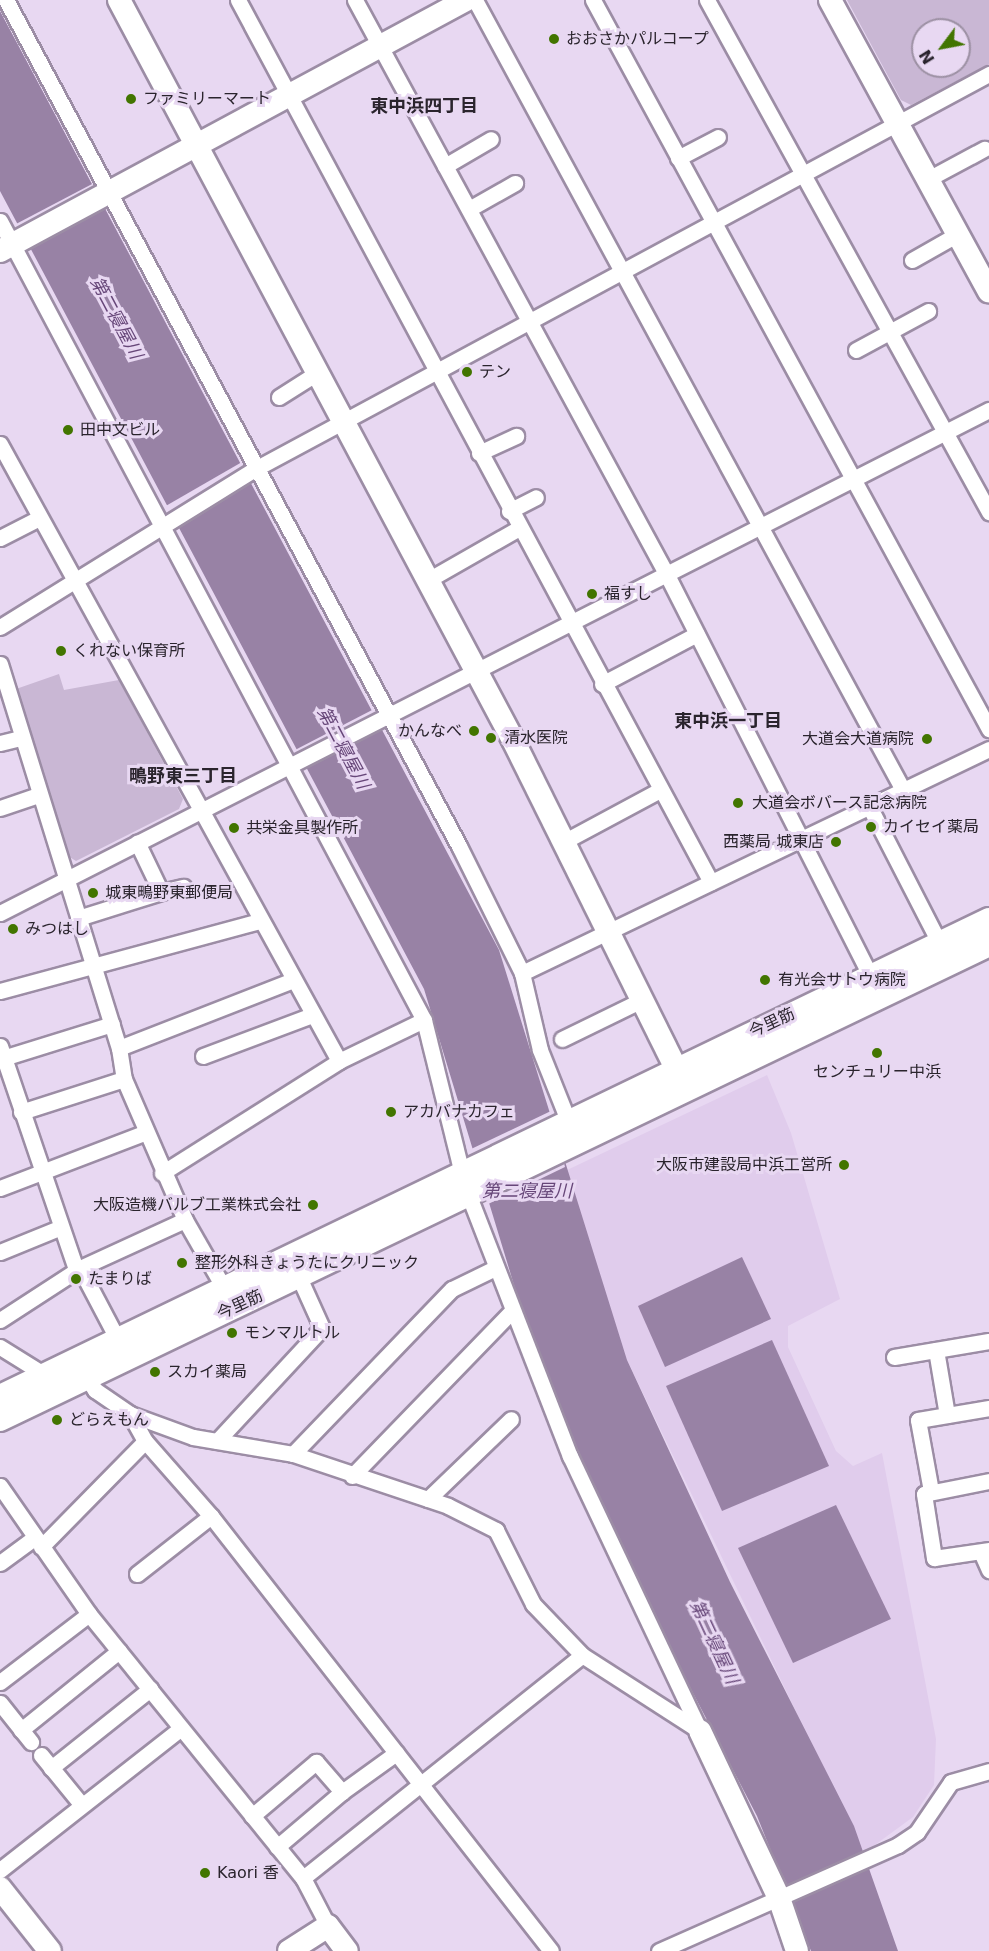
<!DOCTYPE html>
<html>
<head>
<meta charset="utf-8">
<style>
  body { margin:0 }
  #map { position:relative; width:989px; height:1951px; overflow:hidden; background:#e8d8f2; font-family:"DejaVu Sans","Noto Sans JP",sans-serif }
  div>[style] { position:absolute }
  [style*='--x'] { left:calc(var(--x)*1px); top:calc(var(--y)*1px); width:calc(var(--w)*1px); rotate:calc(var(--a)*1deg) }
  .built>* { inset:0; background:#e0ccec }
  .green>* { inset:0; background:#c9b7d4 }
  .water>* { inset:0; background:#9882a5 }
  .pier>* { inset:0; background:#e8d8f2 }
  .roads { filter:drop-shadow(2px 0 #9c8da5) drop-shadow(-2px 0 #9c8da5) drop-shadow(0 2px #9c8da5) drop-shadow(0 -2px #9c8da5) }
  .street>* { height:15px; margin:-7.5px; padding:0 7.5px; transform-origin:7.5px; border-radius:7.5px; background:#fff }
  .secondary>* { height:22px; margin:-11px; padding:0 11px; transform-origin:11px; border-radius:11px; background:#fff }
  .primary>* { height:24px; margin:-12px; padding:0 12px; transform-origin:12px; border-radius:12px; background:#fff }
  .dots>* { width:16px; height:16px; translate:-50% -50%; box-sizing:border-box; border:3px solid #e8d8f2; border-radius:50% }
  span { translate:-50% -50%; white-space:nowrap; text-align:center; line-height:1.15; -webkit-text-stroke:6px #e8d8f2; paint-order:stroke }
  .poi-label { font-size:16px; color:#2a242d }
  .left { translate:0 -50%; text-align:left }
  .right { translate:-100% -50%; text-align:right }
  .street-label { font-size:16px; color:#2a242d }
  .neighbourhood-label { font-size:18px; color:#2a242d; font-weight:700 }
  .water-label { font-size:18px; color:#674779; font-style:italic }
  .north { position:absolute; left:911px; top:18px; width:60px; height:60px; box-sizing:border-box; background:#e8d8f2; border:2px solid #9c90a3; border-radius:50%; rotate:238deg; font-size:16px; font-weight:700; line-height:24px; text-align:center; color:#2a242d }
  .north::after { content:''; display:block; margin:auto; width:21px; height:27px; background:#427500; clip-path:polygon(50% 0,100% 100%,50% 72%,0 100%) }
</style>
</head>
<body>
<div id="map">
  <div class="built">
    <i style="clip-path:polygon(767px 1075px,791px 1133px,840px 1299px,788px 1326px,788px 1347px,836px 1451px,853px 1466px,882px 1453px,936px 1739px,934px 1785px,913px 1817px,864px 1853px,627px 1360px,565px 1171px)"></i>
  </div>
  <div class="green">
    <i style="clip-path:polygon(evenodd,847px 0,989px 0,989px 64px,911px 105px,901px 100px,847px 0,923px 30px,959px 30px,959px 66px,923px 66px,923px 30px)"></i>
    <i style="clip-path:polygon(59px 674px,64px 690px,119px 680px,183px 799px,179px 809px,76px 861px,68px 856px,16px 689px)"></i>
  </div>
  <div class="water">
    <i style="clip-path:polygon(0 11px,499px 950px,627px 1360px,730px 1582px,854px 1826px,898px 1951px,811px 1951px,757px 1816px,644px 1599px,535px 1354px,424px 989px,0 191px)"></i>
    <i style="clip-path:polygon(742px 1257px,771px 1319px,665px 1367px,638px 1306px)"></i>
    <i style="clip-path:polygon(772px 1340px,829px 1466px,722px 1511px,666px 1386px)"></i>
    <i style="clip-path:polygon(836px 1505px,891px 1619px,793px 1663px,738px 1548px)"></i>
  </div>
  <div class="pier">
    <i style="clip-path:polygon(94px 183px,107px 207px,29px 248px,16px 224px)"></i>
    <i style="clip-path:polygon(242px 462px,252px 480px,174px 525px,164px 507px)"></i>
    <i style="clip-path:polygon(374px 709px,383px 726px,304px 768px,295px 750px)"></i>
    <i style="clip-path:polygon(551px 1111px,565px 1167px,484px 1206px,469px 1150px)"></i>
  </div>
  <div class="roads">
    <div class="street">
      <i style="--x:6;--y:0;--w:960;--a:61.83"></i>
      <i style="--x:459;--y:846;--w:142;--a:63.6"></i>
      <i style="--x:522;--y:973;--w:79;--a:76.8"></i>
      <i style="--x:540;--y:1050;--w:79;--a:68.3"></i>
      <i style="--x:238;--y:0;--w:1001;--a:61.8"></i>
      <i style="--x:355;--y:0;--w:654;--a:61.52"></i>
      <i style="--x:667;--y:575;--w:451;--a:63.1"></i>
      <i style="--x:475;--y:0;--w:898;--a:61.55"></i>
      <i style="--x:593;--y:0;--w:830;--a:61.49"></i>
      <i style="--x:707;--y:0;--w:585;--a:61.15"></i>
      <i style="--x:678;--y:158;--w:45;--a:-27.7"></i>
      <i style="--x:445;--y:166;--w:53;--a:-30.4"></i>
      <i style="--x:928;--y:179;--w:64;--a:-28.2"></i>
      <i style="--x:469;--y:209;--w:53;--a:-29.5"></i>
      <i style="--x:0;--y:221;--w:905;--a:62.05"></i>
      <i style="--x:424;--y:1020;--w:158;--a:76.1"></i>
      <i style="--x:912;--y:260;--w:53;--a:-29.5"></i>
      <i style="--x:856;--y:350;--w:82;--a:-28.4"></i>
      <i style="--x:279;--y:397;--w:45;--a:-32.3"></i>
      <i style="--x:0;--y:444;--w:704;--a:61.21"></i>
      <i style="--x:479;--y:453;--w:41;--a:-24.7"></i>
      <i style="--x:509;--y:511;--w:30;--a:-27"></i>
      <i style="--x:0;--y:538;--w:44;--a:-27.1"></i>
      <i style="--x:428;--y:580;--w:105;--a:-29.7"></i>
      <i style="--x:0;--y:627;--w:300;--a:-31.8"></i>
      <i style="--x:255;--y:469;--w:834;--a:-28.29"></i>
      <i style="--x:0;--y:664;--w:402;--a:72.8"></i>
      <i style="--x:119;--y:1048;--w:31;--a:81"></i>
      <i style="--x:124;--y:1079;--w:154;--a:66.6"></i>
      <i style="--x:185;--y:1220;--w:78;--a:60.2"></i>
      <i style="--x:602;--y:684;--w:107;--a:-27.8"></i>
      <i style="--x:0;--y:743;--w:21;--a:-14"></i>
      <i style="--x:869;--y:806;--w:155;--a:62.8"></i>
      <i style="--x:0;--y:808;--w:40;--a:-18.9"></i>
      <i style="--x:565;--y:841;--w:108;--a:-28.2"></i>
      <i style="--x:161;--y:892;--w:23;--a:-13"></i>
      <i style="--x:0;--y:913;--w:1110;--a:-26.96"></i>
      <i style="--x:78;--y:918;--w:87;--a:-17.4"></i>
      <i style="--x:161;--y:892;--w:55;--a:-115.6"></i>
      <i style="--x:522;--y:973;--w:518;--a:-25.63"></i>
      <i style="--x:0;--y:991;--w:269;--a:-15.1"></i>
      <i style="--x:562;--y:1039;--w:91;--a:-26"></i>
      <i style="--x:0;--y:1046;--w:236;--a:71.2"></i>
      <i style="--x:119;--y:1048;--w:187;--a:-21.3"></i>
      <i style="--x:203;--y:1056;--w:116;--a:-20.6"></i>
      <i style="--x:3;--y:1058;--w:114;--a:-17.3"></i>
      <i style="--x:21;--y:1112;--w:108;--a:-17.8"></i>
      <i style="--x:162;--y:1173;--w:209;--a:-32.3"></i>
      <i style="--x:339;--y:1061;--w:94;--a:-25.8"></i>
      <i style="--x:0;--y:1188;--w:154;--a:-20.9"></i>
      <i style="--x:469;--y:1196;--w:279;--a:68.8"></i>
      <i style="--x:570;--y:1456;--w:304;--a:64.7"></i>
      <i style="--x:0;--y:1252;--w:64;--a:-22.1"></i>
      <i style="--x:80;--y:1268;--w:81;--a:62.2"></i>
      <i style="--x:0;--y:1320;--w:95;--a:-33"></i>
      <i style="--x:80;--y:1268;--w:115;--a:-24.6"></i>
      <i style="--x:0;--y:1347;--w:53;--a:31.9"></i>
      <i style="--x:936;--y:1350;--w:66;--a:80.4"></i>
      <i style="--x:894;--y:1357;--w:96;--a:-9.6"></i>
      <i style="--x:82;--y:1370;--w:24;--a:57"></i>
      <i style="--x:95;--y:1390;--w:42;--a:34.4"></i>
      <i style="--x:130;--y:1414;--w:67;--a:20.1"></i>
      <i style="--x:193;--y:1437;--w:101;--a:9.6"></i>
      <i style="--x:293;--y:1454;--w:163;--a:18.5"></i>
      <i style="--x:448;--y:1506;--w:54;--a:26.6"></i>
      <i style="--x:496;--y:1530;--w:83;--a:63.4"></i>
      <i style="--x:533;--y:1604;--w:71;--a:46.1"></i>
      <i style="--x:582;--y:1655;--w:140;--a:32.8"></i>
      <i style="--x:130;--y:1414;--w:31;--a:61"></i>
      <i style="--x:145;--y:1441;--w:100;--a:48.7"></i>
      <i style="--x:211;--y:1516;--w:552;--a:51.99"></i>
      <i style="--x:217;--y:1441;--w:154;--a:-47.1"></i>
      <i style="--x:322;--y:1328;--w:56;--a:-114.3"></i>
      <i style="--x:293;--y:1454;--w:229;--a:-46.1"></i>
      <i style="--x:452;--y:1289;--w:48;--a:-26"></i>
      <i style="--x:352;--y:1476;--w:228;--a:-45.9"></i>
      <i style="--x:989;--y:1481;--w:66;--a:168.7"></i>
      <i style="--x:924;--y:1494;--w:65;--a:81.1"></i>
      <i style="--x:934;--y:1558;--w:56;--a:-8.3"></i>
      <i style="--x:0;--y:1486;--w:156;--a:55.2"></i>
      <i style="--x:89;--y:1614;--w:340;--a:51"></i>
      <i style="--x:303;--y:1878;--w:54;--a:62.5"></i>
      <i style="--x:931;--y:1491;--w:72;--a:-100.4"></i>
      <i style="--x:918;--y:1420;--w:72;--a:-9.6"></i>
      <i style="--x:428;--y:1499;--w:115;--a:-43.9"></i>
      <i style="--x:41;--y:1547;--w:148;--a:-45.5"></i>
      <i style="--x:981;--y:1552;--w:20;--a:66"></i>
      <i style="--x:0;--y:1563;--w:42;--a:-36.3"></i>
      <i style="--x:137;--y:1574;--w:94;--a:-38.1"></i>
      <i style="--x:0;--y:1682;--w:112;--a:-37.4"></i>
      <i style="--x:0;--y:1703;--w:50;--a:51.5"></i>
      <i style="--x:21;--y:1730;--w:126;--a:-38.9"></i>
      <i style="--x:41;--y:1755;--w:63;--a:50.8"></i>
      <i style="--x:51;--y:1768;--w:127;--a:-38.6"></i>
      <i style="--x:342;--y:1792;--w:67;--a:-35.8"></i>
      <i style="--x:252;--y:1816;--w:84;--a:-40.2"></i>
      <i style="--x:316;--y:1762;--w:40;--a:49"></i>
      <i style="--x:342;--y:1792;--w:85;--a:139.8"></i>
      <i style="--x:0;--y:1870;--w:230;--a:-38.1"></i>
      <i style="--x:303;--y:1878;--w:357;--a:-38.6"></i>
      <i style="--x:659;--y:1951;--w:261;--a:-23.9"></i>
      <i style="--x:898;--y:1845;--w:23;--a:-34"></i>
      <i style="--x:917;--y:1832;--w:60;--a:-55.8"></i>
      <i style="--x:951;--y:1782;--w:40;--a:-16"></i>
    </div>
    <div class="secondary">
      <i style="--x:119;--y:0;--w:838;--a:61.97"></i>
      <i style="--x:513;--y:740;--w:387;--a:63.6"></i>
      <i style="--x:830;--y:0;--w:332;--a:61.4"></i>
      <i style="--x:0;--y:251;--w:529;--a:-28.31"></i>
      <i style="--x:700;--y:1731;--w:185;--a:64.7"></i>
      <i style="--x:779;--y:1898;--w:56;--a:71.2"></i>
      <i style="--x:0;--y:1888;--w:80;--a:51.6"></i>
      <i style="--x:289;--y:1951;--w:46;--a:-32.7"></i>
      <i style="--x:328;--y:1926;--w:31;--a:53"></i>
    </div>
    <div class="primary">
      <i style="--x:0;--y:1397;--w:1098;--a:-25.75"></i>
      <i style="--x:0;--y:1419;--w:1097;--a:-25.65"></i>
    </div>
  </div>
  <div class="dots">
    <i style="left:554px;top:39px;background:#427500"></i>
    <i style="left:131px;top:99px;background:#427500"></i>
    <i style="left:467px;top:372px;background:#427500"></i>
    <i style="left:68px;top:430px;background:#427500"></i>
    <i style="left:592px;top:594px;background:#427500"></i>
    <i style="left:61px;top:651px;background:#427500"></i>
    <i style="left:474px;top:731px;background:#427500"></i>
    <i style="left:491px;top:738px;background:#427500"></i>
    <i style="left:927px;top:739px;background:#427500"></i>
    <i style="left:738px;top:803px;background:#427500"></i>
    <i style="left:871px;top:827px;background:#427500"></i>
    <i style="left:234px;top:828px;background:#427500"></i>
    <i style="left:836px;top:842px;background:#427500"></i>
    <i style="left:93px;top:893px;background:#427500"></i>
    <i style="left:13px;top:929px;background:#427500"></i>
    <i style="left:765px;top:980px;background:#427500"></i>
    <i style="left:877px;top:1053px;background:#427500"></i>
    <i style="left:391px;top:1112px;background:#427500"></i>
    <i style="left:844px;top:1165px;background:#427500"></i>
    <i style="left:313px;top:1205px;background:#427500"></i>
    <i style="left:182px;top:1263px;background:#427500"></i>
    <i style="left:76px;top:1279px;background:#427500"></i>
    <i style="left:232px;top:1333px;background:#427500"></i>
    <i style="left:155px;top:1372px;background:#427500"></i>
    <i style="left:57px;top:1420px;background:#427500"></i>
    <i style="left:205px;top:1873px;background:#427500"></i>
  </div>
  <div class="poi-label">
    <span class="left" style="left:566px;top:39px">おおさかパルコープ</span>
    <span class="left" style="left:143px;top:99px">ファミリーマート</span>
    <span class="left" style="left:479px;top:372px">テン</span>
    <span class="left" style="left:80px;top:430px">田中文ビル</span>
    <span class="left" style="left:604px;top:594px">福すし</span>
    <span class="left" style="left:73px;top:651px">くれない保育所</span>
    <span class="right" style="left:462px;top:731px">かんなべ</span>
    <span class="left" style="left:504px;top:738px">清水医院</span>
    <span class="right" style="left:914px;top:739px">大道会大道病院</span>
    <span class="left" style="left:752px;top:803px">大道会ボバース記念病院</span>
    <span class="left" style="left:883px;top:827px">カイセイ薬局</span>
    <span class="left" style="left:246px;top:828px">共栄金具製作所</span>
    <span class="right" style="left:824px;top:842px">西薬局 城東店</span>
    <span class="left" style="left:105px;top:893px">城東鴫野東郵便局</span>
    <span class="left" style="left:25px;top:929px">みつはし</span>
    <span class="left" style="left:778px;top:980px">有光会サトウ病院</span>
    <span style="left:877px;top:1072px">センチュリー中浜</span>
    <span class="left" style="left:403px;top:1112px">アカバナカフェ</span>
    <span class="right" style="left:832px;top:1165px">大阪市建設局中浜工営所</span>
    <span class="right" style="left:301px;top:1205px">大阪造機バルブ工業株式会社</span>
    <span class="left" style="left:195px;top:1263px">整形外科きょうたにクリニック</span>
    <span class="left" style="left:88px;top:1279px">たまりば</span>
    <span class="left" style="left:244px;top:1333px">モンマルトル</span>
    <span class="left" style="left:167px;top:1372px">スカイ薬局</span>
    <span class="left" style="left:69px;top:1420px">どらえもん</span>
    <span class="left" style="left:217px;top:1873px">Kaori 香</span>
  </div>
  <div class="street-label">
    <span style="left:772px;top:1023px;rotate:-25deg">今里筋</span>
    <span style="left:240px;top:1305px;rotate:-25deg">今里筋</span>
  </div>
  <div class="neighbourhood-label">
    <span style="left:424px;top:106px">東中浜四丁目</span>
    <span style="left:728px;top:721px">東中浜一丁目</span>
    <span style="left:183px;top:776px">鴫野東三丁目</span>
  </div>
  <div class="water-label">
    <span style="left:116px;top:318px;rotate:62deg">第二寝屋川</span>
    <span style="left:343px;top:748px;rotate:62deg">第二寝屋川</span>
    <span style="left:527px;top:1191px">第二寝屋川</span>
    <span style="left:714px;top:1642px;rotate:65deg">第二寝屋川</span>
  </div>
  <div class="north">N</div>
</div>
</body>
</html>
